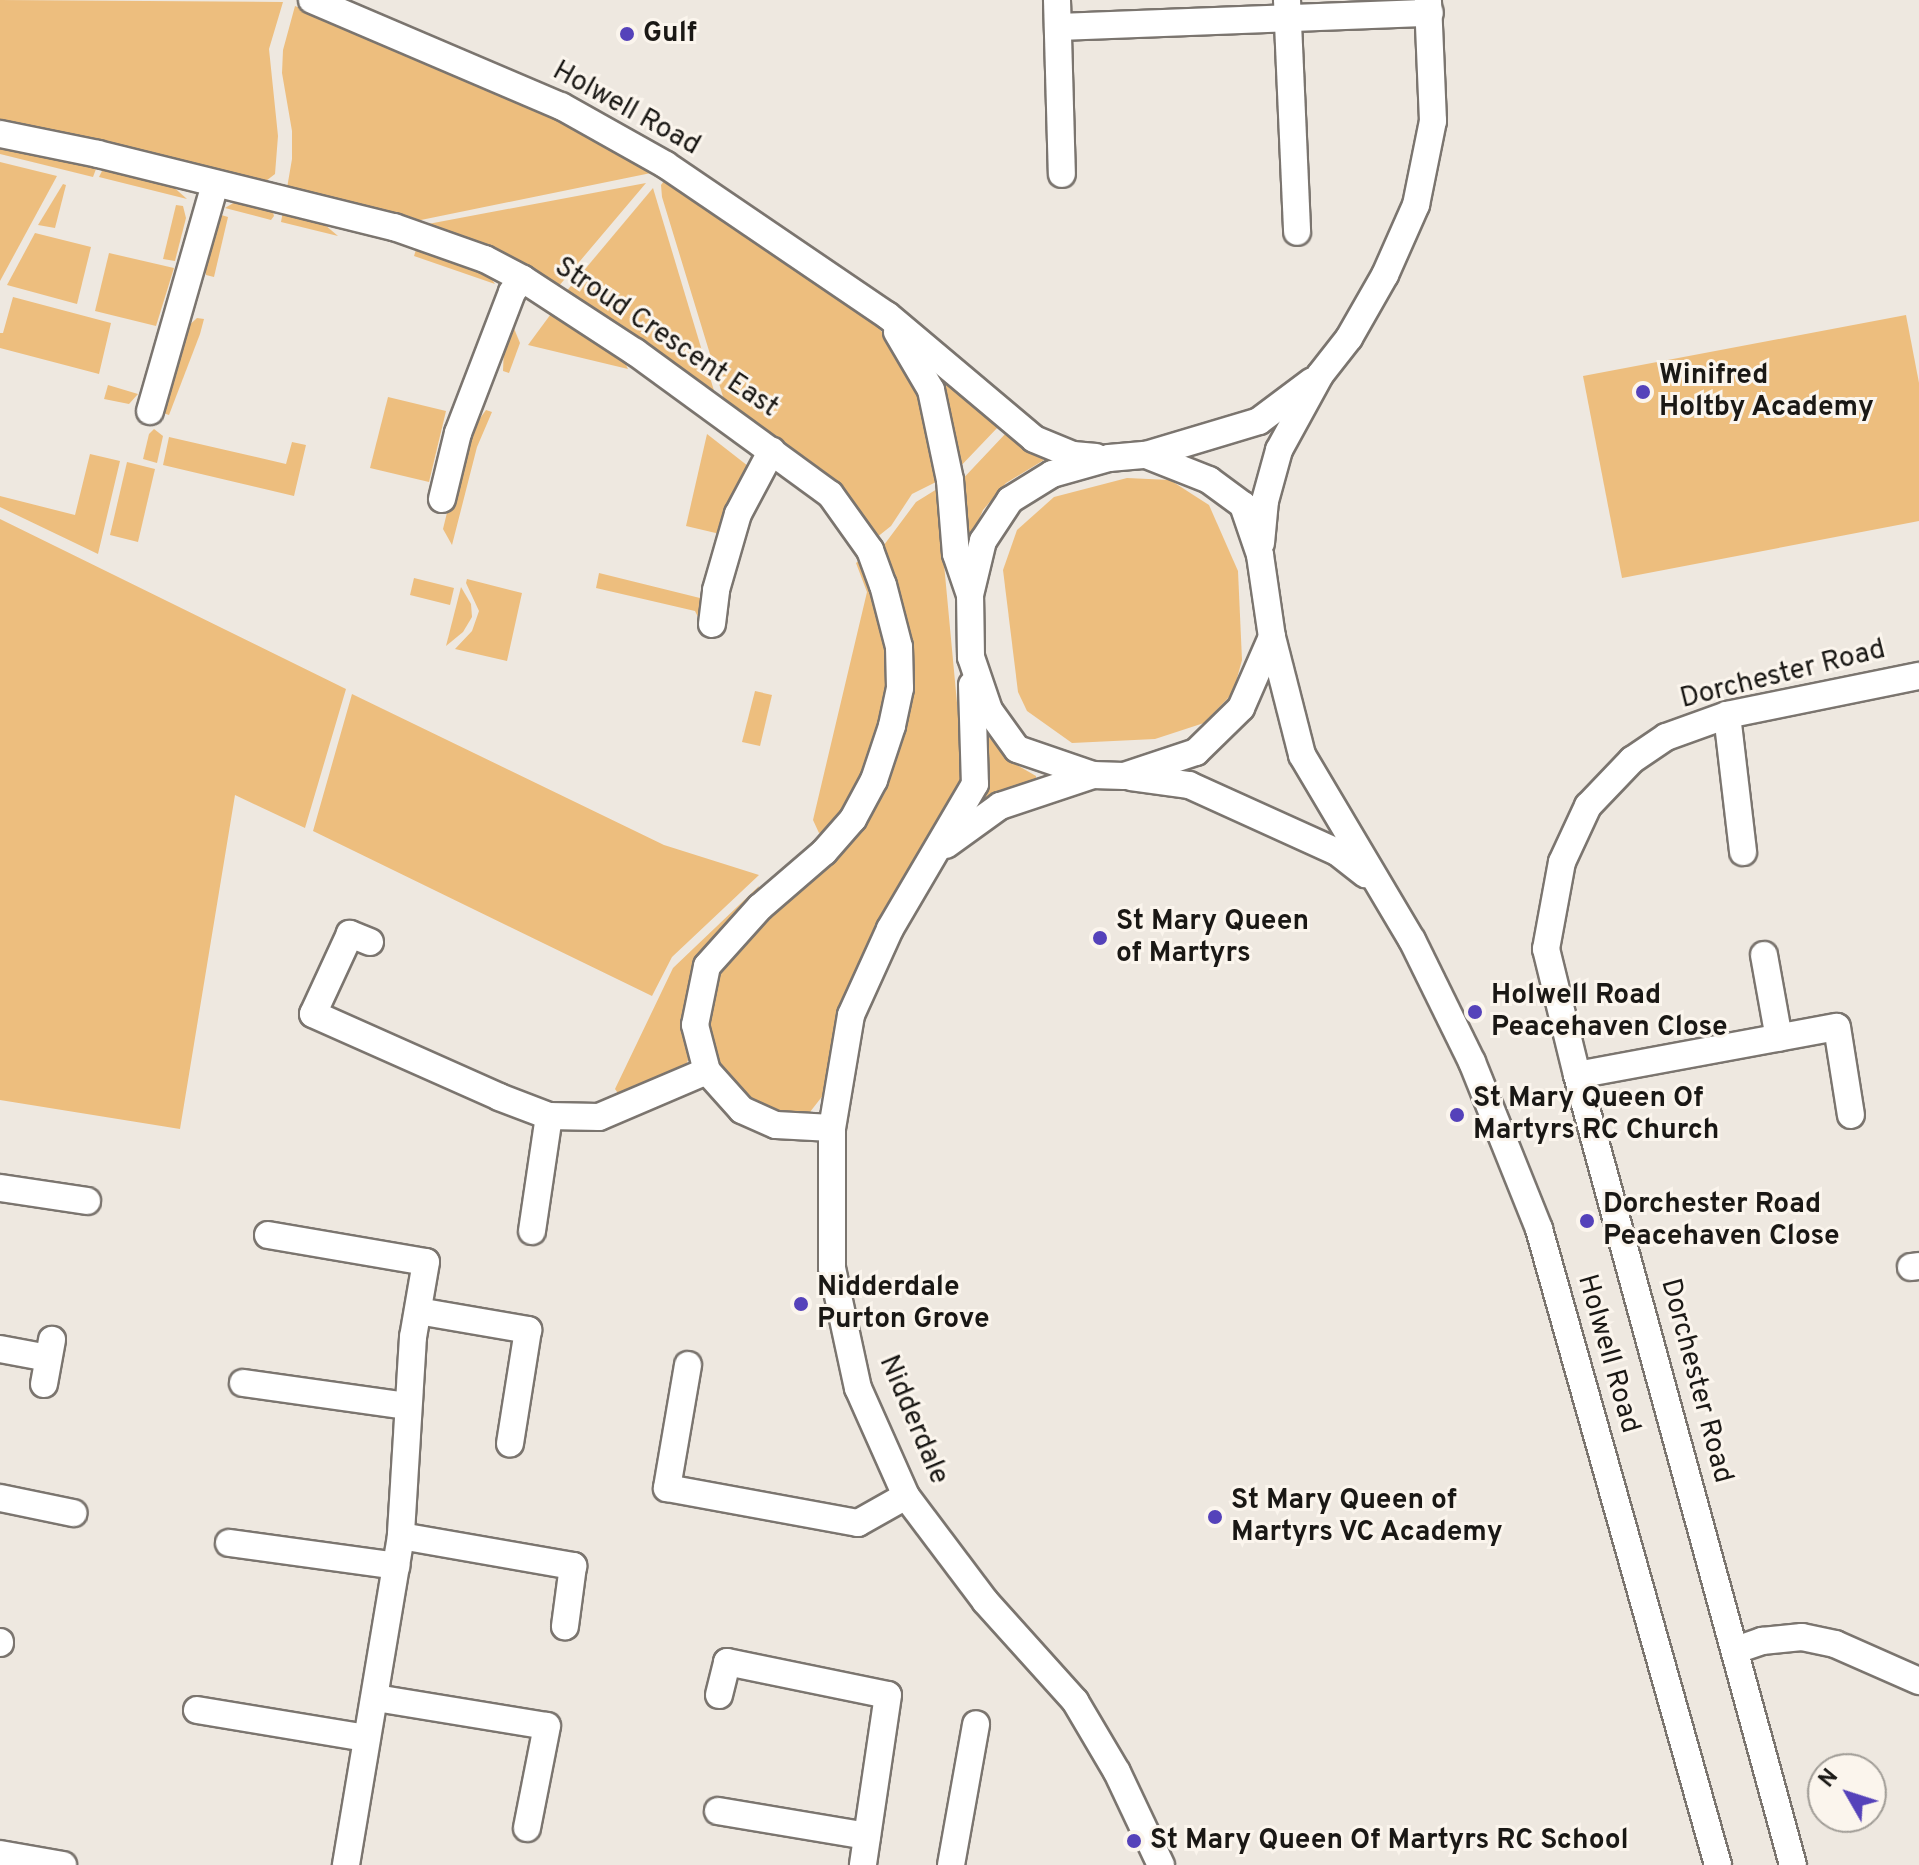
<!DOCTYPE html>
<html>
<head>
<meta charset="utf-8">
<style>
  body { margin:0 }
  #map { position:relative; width:1919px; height:1865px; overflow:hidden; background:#eee8e0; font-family:Overpass,sans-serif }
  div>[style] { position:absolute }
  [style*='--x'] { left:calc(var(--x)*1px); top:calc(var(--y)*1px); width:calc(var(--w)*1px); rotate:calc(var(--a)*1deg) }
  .green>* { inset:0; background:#edbe7e }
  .roads { filter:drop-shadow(2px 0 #7b756f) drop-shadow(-2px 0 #7b756f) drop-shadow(0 2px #7b756f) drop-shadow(0 -2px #7b756f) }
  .minor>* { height:26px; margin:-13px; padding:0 13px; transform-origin:13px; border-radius:13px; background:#fff }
  .dots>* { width:22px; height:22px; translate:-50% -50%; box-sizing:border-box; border:4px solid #fbf5ed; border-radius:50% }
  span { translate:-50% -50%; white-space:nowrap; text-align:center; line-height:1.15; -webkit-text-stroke:6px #fbf5ed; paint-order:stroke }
  .poi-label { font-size:28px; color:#1a1815; font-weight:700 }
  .left { translate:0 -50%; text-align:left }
  .street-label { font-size:28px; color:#1a1815 }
  .north { position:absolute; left:1807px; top:1753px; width:80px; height:80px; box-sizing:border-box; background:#fbf5ed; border:2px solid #a19d97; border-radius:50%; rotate:309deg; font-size:22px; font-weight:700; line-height:32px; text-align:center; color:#1a1815 }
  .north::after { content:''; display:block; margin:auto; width:28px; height:36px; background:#5542ba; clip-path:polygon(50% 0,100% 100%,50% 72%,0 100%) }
</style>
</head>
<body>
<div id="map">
  <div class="green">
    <i style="clip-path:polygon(0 0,283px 2px,269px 49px,278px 136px,275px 174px,262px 184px,0 122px)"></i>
    <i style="clip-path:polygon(295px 6px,459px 71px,604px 143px,651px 173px,416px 221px,287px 188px,292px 159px,292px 131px,282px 73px,283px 50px)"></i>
    <i style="clip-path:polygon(0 142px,95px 165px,96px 169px,93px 177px,0 154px)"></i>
    <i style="clip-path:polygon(0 162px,57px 176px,0 281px)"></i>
    <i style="clip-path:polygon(104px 167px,170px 184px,187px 199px,99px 177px)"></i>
    <i style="clip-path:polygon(664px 181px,869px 317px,906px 360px,916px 377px,940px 480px,912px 494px,891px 526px,876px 538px,861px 514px,824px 471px,724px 400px,662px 197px,661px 185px)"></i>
    <i style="clip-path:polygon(646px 183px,558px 287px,482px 247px,428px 224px)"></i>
    <i style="clip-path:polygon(63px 184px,66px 185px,55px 228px,38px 225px)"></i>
    <i style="clip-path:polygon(653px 188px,715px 394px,565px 293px)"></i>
    <i style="clip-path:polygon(235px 202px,272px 209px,274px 216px,271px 220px,225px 208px)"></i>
    <i style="clip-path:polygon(176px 205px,183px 206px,186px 218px,175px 261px,163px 259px)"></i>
    <i style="clip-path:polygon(283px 211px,318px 219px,338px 236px,281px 222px)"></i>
    <i style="clip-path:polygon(218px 214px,228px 217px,214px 277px,206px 275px,203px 257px)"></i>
    <i style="clip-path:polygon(35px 233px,91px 247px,77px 304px,7px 285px)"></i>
    <i style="clip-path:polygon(418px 243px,464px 261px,489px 275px,495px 284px,414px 256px)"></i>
    <i style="clip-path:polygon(109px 253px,174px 268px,156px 326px,95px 311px)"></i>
    <i style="clip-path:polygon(13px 297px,111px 323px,99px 374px,0 348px,0 333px,3px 333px)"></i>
    <i style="clip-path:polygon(556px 307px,619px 351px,628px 369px,528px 345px)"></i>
    <i style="clip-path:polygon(1906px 315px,1919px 383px,1919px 521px,1622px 578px,1583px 376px)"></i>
    <i style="clip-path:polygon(197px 318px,204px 319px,200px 334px,169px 415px,163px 413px,185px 329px)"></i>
    <i style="clip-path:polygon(513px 326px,520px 343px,509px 373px,503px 371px,504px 347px)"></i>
    <i style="clip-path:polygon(928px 361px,954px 379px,949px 385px,999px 426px,956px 471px)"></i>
    <i style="clip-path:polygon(108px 385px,138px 394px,129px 404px,104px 399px)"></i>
    <i style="clip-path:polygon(388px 397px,446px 411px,429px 482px,370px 468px)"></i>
    <i style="clip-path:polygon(486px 410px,492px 412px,477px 447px,452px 545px,443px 529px,465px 439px)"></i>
    <i style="clip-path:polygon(154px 429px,163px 436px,157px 463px,143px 459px,149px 434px)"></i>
    <i style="clip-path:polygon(1007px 432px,1044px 460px,1006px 483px,983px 510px,969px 543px,963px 541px,957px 485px)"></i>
    <i style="clip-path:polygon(707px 434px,748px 466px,720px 534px,686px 526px)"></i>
    <i style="clip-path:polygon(169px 437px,286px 464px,292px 442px,306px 445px,294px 496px,163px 465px)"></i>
    <i style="clip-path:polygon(90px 454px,120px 461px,98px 554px,0 507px,0 496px,75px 515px)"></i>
    <i style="clip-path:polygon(127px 462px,155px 469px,138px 542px,110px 535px)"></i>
    <i style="clip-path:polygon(1127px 478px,1170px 480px,1209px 505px,1238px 571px,1242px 660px,1233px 693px,1204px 723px,1155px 739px,1072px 743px,1027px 711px,1018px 692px,1003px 570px,1017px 530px,1054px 497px)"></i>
    <i style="clip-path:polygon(937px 489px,963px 767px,960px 790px,903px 879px,867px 949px,835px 1043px,824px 1094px,810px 1112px,790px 1117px,747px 1100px,722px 1073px,707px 1045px,709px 984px,898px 744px,881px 549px,916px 502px)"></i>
    <i style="clip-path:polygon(0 519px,346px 689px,305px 828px,235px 795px,180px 1129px,0 1100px)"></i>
    <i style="clip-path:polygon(861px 559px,886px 628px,889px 689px,879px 739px,857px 789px,826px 831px,819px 833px,813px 820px,867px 592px,856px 563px)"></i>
    <i style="clip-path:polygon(599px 573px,704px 599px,702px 612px,698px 617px,695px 611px,596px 588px)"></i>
    <i style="clip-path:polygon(414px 578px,454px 588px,450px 605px,410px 595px)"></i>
    <i style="clip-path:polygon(467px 579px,522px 593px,507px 661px,455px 649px,472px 631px,479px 611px,466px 583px)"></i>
    <i style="clip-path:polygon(461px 587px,471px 604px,472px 617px,463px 632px,446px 646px)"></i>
    <i style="clip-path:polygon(755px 691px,772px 695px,760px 746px,742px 742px)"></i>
    <i style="clip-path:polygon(352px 694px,664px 845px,759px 875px,672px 957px,652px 996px,313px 831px)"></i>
    <i style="clip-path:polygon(986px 734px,1010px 761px,1036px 776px,1036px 786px,975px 813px)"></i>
    <i style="clip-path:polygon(759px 886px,754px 902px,708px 944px,692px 975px,685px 1016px,690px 1055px,686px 1065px,622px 1099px,615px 1089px,673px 968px)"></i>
  </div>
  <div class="roads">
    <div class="minor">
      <i style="--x:312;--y:0;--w:271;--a:23.1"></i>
      <i style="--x:561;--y:106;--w:120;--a:29.3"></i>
      <i style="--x:666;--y:165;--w:267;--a:34.2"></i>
      <i style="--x:887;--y:315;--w:192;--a:40.1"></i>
      <i style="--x:1034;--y:439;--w:42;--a:22.3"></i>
      <i style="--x:1073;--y:455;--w:23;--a:5"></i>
      <i style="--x:1057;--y:0;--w:174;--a:88.4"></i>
      <i style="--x:1287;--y:0;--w:232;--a:87.5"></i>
      <i style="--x:1059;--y:27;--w:371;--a:-2.2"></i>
      <i style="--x:0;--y:134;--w:100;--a:11.5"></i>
      <i style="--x:98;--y:154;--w:305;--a:13.9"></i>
      <i style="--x:394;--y:227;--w:96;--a:19.4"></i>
      <i style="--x:485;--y:259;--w:43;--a:27.8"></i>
      <i style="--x:523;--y:279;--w:134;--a:33.1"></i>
      <i style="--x:635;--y:352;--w:241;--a:36.1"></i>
      <i style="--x:830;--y:494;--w:69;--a:54.5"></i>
      <i style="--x:870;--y:550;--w:37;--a:70"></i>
      <i style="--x:883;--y:585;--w:64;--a:75.5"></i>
      <i style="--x:899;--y:647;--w:41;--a:88.6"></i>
      <i style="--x:900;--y:688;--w:39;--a:102"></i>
      <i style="--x:892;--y:726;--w:57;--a:108.4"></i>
      <i style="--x:874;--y:780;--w:44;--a:118.3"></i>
      <i style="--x:853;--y:819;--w:44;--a:131.3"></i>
      <i style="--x:824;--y:852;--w:84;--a:139.3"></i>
      <i style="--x:760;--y:907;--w:79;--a:131.9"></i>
      <i style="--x:707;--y:966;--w:60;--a:101.5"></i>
      <i style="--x:695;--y:1025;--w:48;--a:75.4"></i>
      <i style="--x:707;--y:1071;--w:52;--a:48.1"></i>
      <i style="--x:742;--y:1110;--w:37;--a:24"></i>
      <i style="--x:776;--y:1125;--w:56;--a:3.1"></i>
      <i style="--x:897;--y:332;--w:67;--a:59.6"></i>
      <i style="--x:931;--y:390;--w:92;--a:78.1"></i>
      <i style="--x:950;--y:480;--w:74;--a:85.4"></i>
      <i style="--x:956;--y:554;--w:43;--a:71.1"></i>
      <i style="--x:150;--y:411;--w:236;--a:-74"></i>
      <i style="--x:1146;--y:455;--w:118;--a:-16.7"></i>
      <i style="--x:1259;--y:421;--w:66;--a:-37"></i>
      <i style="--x:442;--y:499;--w:68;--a:-76.4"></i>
      <i style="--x:458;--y:433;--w:151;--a:-69"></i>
      <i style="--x:512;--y:292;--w:17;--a:-50"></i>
      <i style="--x:1261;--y:543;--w:42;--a:-84.6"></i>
      <i style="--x:1265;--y:501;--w:53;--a:-74.6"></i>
      <i style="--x:1279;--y:450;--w:85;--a:-61.3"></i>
      <i style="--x:1320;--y:375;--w:47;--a:-51.9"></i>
      <i style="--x:1349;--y:338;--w:73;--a:-60.3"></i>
      <i style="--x:1385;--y:275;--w:77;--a:-66.1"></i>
      <i style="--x:1416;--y:205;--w:86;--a:-78.6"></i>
      <i style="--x:1433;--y:121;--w:121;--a:-92.4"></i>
      <i style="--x:712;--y:624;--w:34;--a:-83"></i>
      <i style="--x:716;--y:590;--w:79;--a:-73.9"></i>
      <i style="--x:738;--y:514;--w:72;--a:-62"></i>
      <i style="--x:1272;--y:637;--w:77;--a:113.6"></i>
      <i style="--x:1241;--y:708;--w:63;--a:135.6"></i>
      <i style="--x:1196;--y:752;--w:76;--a:161.6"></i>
      <i style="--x:1124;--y:776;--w:31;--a:-178"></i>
      <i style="--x:1093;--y:775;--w:80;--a:-161.1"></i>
      <i style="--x:1017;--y:749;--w:48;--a:-125.7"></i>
      <i style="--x:989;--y:710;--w:56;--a:-108.8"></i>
      <i style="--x:971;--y:657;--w:62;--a:-90.9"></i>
      <i style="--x:970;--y:595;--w:56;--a:-76.5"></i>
      <i style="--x:983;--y:541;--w:49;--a:-56.6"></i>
      <i style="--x:1010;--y:500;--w:49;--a:-31.8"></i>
      <i style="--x:1052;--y:474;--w:59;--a:-15.7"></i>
      <i style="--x:1109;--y:458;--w:37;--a:-5"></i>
      <i style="--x:1146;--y:455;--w:68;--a:21.6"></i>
      <i style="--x:1209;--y:480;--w:42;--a:36.3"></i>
      <i style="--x:1243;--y:505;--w:53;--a:71.2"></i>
      <i style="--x:1260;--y:555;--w:83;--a:81.7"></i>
      <i style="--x:1272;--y:637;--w:122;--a:75.7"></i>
      <i style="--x:1302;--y:755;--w:215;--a:59.3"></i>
      <i style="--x:1412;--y:940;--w:136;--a:63.8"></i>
      <i style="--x:1472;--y:1062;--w:180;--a:68.1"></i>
      <i style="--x:1539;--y:1229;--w:661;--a:74.28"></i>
      <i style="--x:972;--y:685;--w:99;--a:88.3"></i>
      <i style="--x:975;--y:784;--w:168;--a:120.4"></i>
      <i style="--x:890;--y:929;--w:94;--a:114.4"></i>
      <i style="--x:851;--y:1015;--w:115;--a:99.5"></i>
      <i style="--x:832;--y:1128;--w:140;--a:90"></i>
      <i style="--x:832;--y:1268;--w:123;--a:77.8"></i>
      <i style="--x:858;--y:1388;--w:118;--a:66"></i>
      <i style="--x:906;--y:1496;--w:131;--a:53"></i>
      <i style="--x:985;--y:1601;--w:135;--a:48"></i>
      <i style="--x:1075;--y:1701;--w:82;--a:59.4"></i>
      <i style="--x:1117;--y:1772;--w:103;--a:64.7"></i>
      <i style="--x:1727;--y:715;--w:138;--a:83.3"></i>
      <i style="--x:1131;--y:777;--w:59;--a:7.9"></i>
      <i style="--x:1189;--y:785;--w:162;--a:24.4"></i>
      <i style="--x:1337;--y:852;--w:36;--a:38"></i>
      <i style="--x:946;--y:845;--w:67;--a:-35.8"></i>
      <i style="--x:1000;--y:806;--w:98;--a:-18.4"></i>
      <i style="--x:370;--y:942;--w:22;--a:-158"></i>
      <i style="--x:350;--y:934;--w:88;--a:114.8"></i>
      <i style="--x:313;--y:1014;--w:204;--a:24"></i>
      <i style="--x:499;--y:1097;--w:53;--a:20.8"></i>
      <i style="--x:549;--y:1116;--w:50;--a:1.1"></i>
      <i style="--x:599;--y:1117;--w:117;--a:-23.1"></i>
      <i style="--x:1764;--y:955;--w:84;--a:79.8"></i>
      <i style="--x:1577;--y:1075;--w:264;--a:-10.5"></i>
      <i style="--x:1837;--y:1027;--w:89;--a:81"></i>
      <i style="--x:0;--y:1188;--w:88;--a:8.5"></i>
      <i style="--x:532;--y:1231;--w:116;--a:-81.6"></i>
      <i style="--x:268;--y:1235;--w:160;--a:9.7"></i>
      <i style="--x:426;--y:1262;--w:76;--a:99.8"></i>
      <i style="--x:413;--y:1337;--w:199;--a:93.5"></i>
      <i style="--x:401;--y:1536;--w:334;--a:99.5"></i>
      <i style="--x:1911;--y:1267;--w:8;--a:-7"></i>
      <i style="--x:418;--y:1311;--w:112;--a:9.8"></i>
      <i style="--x:528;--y:1330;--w:115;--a:99"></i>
      <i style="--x:0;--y:1349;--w:49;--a:10.6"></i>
      <i style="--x:688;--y:1365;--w:125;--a:99.7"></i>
      <i style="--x:667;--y:1488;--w:194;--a:10.4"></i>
      <i style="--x:858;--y:1523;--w:55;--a:-29.4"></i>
      <i style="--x:243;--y:1383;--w:166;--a:8"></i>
      <i style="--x:44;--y:1384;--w:45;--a:-79.7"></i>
      <i style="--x:0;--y:1498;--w:75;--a:11.6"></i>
      <i style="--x:401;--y:1536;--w:175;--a:9.9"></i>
      <i style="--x:573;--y:1566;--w:61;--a:97.6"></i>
      <i style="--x:229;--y:1543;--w:169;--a:7.8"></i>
      <i style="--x:0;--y:1643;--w:1;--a:-90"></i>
      <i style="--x:1736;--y:1650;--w:28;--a:-19"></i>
      <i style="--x:1762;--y:1641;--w:40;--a:-5.7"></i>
      <i style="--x:1802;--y:1637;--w:34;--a:12"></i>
      <i style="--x:1835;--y:1644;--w:92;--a:23.8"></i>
      <i style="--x:719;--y:1695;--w:34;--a:-76"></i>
      <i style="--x:727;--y:1662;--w:164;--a:11.6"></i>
      <i style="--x:888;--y:1695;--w:172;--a:98.4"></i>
      <i style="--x:376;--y:1698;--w:173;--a:9.3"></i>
      <i style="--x:547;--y:1726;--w:104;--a:101.1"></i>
      <i style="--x:197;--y:1710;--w:172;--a:9.4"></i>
      <i style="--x:718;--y:1811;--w:151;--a:9.5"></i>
      <i style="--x:0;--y:1854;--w:64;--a:9.9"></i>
      <i style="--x:951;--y:1865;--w:143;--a:-79.9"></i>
      <i style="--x:1793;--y:1865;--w:819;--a:-105.29"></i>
      <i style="--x:1577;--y:1075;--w:130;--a:-103.8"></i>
      <i style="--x:1546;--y:949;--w:88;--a:-79.6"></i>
      <i style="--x:1562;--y:862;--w:62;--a:-65.1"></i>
      <i style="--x:1588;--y:806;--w:64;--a:-46.3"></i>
      <i style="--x:1632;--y:760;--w:41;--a:-34.1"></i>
      <i style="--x:1666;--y:737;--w:65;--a:-19.8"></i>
      <i style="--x:1727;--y:715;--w:196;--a:-11.5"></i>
    </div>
  </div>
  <div class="dots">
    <i style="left:627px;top:34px;background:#5542ba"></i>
    <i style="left:1643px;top:392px;background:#5542ba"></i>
    <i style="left:1100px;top:938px;background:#5542ba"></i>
    <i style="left:1475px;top:1012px;background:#5542ba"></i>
    <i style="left:1457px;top:1115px;background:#5542ba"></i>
    <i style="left:1587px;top:1221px;background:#5542ba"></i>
    <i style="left:801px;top:1304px;background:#5542ba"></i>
    <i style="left:1215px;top:1517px;background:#5542ba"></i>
    <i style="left:1134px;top:1841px;background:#5542ba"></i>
  </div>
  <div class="poi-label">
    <span class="left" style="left:643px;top:34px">Gulf</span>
    <span class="left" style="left:1659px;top:392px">Winifred<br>Holtby Academy</span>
    <span class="left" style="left:1116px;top:938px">St Mary Queen<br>of Martyrs</span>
    <span class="left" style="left:1491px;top:1012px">Holwell Road<br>Peacehaven Close</span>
    <span class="left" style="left:1473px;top:1115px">St Mary Queen Of<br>Martyrs RC Church</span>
    <span class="left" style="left:1603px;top:1221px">Dorchester Road<br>Peacehaven Close</span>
    <span class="left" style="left:817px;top:1304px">Nidderdale<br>Purton Grove</span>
    <span class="left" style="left:1231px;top:1517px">St Mary Queen of<br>Martyrs VC Academy</span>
    <span class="left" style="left:1150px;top:1841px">St Mary Queen Of Martyrs RC School</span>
  </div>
  <div class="street-label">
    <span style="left:626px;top:109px;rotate:29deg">Holwell Road</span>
    <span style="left:666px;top:338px;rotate:34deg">Stroud Crescent East</span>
    <span style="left:1783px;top:675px;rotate:-14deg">Dorchester Road</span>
    <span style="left:1608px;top:1354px;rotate:74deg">Holwell Road</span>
    <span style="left:1696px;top:1381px;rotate:75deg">Dorchester Road</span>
    <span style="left:913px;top:1420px;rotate:67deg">Nidderdale</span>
  </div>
  <div class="north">N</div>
</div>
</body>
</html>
